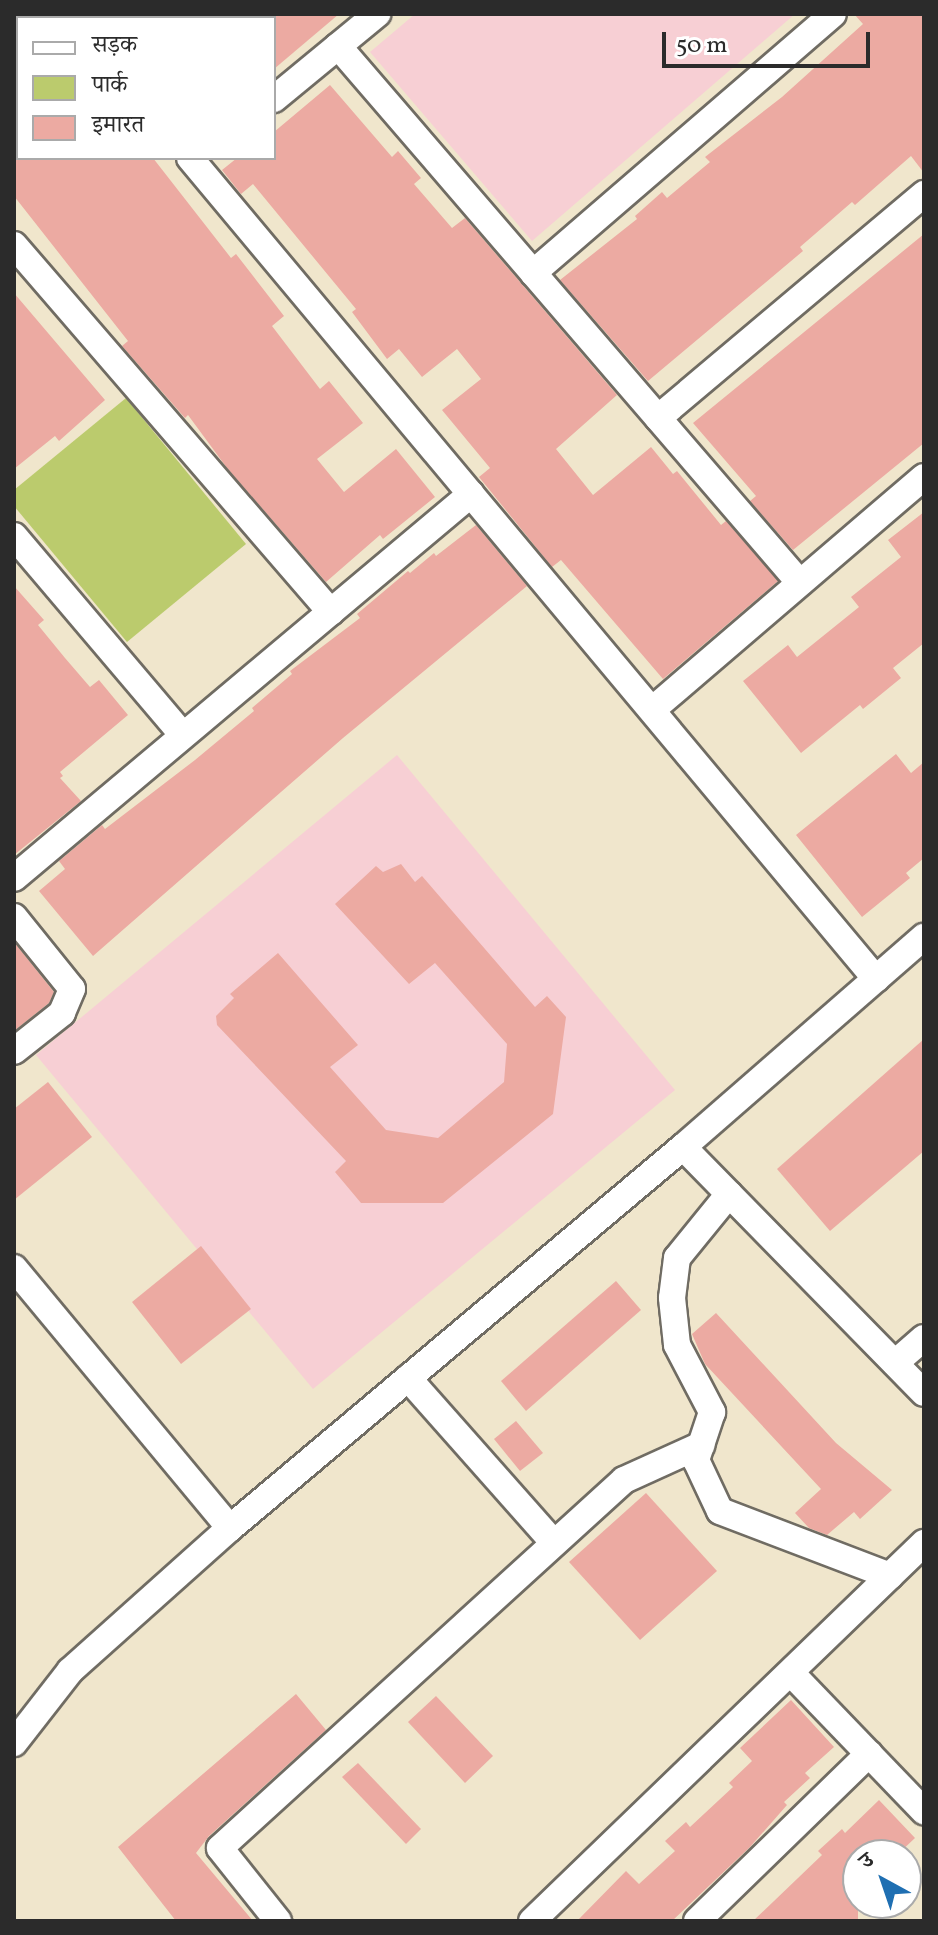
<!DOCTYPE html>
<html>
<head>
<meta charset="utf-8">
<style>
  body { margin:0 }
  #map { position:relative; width:938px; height:1935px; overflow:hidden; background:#f0e6cc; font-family:Vollkorn,"Noto Serif Devanagari",serif }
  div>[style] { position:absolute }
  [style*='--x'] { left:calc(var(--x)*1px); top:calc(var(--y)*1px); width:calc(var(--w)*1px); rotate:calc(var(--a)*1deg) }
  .built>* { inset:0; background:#f7cfd4 }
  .green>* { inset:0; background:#bbcb6d }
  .building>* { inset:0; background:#ecaaa2 }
  .roads { filter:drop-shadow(2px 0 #706c63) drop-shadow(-2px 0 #706c63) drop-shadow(0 2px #706c63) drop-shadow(0 -2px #706c63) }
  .minor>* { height:26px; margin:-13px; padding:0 13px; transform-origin:13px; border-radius:13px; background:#fff }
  span { translate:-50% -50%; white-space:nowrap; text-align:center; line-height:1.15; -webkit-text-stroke:6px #fff; paint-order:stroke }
  .frame { position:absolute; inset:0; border:16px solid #2b2b2b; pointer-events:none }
  .legend { position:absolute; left:16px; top:16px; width:260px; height:144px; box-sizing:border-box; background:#fff; border:2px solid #aaa; margin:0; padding:10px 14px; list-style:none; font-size:24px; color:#2b2b2b }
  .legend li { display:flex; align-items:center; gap:16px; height:40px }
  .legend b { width:40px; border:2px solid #aaa }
  .north { position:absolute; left:842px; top:1839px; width:80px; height:80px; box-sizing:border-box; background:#fff; border:2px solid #aaa; border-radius:50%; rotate:320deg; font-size:22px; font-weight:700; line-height:32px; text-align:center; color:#2b2b2b }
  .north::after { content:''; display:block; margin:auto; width:28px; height:36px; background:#1f6fb2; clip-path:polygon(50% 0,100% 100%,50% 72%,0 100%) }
  .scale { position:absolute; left:662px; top:32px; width:208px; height:36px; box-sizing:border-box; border:4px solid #2b2b2b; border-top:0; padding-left:10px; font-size:24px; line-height:28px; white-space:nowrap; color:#2b2b2b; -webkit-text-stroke:6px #fff; paint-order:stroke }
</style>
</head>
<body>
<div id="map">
  <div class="built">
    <i style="clip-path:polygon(415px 14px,795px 14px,532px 241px,370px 52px)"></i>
    <i style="clip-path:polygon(397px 755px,675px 1090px,313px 1389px,36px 1055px)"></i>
  </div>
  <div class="green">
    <i style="clip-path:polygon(126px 398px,246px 544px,127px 642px,14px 506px,14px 490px)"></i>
  </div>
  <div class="building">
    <i style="clip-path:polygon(274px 14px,339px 14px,274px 69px)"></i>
    <i style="clip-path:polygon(854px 14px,924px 14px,924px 173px,911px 156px,855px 205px,852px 202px,800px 247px,803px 251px,648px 381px,560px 280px,637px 219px,635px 216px,662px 192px,667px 198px,710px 162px,705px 157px,782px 97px,863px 24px)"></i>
    <i style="clip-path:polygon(330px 85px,392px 157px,398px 151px,421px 178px,414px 184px,452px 228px,465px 218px,617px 395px,556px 449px,593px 495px,651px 447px,673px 474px,677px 471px,721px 525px,726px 521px,778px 581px,663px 679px,561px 560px,552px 567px,479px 477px,490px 468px,442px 410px,481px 379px,457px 349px,422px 377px,399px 349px,387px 359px,352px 312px,356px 309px,253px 184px,241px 194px,222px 170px,237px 158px,274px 158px,274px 132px)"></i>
    <i style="clip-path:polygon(14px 158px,153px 158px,231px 258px,236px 254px,284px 316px,272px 326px,320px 389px,329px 381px,363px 423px,317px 459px,344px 492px,396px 449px,435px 497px,383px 539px,380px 535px,326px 582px,227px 468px,188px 415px,185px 418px,122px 346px,128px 341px,14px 196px)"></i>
    <i style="clip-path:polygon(924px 234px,924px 443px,793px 550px,750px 501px,756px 496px,693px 423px)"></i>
    <i style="clip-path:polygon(14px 293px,105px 400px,59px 441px,55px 436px,14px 469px)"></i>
    <i style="clip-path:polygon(924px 512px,924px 643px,893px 668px,901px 678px,863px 709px,860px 705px,801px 753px,743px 681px,788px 645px,797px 657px,859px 607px,851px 597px,901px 557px,888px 540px)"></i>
    <i style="clip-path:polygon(476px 525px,527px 586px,343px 738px,93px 956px,39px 891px,65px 869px,59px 861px,102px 825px,105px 829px,195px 760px,254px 711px,252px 708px,292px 674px,290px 671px,360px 618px,357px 614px,408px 571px,410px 573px,434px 553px,436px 556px)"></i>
    <i style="clip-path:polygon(14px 586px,44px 620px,38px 625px,65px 658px,90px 687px,99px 680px,128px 715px,60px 772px,63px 776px,60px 778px,81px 801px,14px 855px)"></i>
    <i style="clip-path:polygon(896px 754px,911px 773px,924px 762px,924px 858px,906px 873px,910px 878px,862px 917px,796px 835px)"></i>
    <i style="clip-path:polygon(401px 864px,415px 882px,422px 876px,535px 1007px,547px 996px,566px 1017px,553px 1114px,443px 1203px,361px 1203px,335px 1172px,346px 1161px,217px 1025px,216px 1016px,234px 998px,230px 994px,278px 953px,358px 1045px,330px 1067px,386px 1130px,438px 1138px,504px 1082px,507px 1044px,435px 963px,409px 984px,335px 904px,376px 866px,383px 872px)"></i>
    <i style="clip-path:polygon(14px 942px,54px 992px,49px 1003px,14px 1031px)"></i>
    <i style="clip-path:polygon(924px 1039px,924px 1151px,830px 1231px,777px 1169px)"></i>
    <i style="clip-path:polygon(48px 1082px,92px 1137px,14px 1200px,14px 1109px)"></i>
    <i style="clip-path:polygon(201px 1246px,251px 1309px,181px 1364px,132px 1302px)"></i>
    <i style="clip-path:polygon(616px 1281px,641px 1310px,526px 1411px,501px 1381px)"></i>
    <i style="clip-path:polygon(716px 1313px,836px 1443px,892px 1490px,860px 1519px,854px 1512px,827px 1535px,809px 1528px,795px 1513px,821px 1489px,705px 1364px,692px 1334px)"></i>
    <i style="clip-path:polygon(516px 1421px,543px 1453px,520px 1471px,494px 1439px)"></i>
    <i style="clip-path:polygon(646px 1493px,717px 1571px,640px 1640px,569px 1562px)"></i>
    <i style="clip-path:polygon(296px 1694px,326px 1730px,209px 1836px,196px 1853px,253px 1921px,176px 1921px,118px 1847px)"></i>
    <i style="clip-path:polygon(436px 1696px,493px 1756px,465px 1783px,408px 1722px)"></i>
    <i style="clip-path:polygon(791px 1700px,834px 1747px,805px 1773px,810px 1778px,784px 1802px,787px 1805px,750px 1847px,672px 1921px,577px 1921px,626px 1871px,639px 1884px,675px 1851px,665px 1841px,686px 1822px,690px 1827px,733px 1787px,729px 1783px,752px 1761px,740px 1748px)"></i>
    <i style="clip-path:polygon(358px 1763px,421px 1829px,406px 1844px,342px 1777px)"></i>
    <i style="clip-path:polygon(879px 1800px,915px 1838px,897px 1855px,858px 1855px,858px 1921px,753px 1921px,822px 1855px,818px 1851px,842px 1829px,845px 1833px)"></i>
  </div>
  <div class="roads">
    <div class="minor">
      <i style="--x:75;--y:18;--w:6;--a:-39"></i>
      <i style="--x:338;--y:46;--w:708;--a:49.29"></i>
      <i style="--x:14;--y:69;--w:6;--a:-45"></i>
      <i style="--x:274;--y:99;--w:134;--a:-39.5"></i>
      <i style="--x:190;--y:158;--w:1070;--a:50.12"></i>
      <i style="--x:14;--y:245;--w:485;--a:49.2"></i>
      <i style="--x:533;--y:273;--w:396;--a:-40.8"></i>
      <i style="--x:658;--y:418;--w:348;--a:-40.1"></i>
      <i style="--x:14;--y:536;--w:261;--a:49.7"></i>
      <i style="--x:652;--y:710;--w:358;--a:-40.6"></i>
      <i style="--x:14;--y:878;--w:597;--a:-40.04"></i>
      <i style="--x:14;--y:917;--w:92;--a:51.1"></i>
      <i style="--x:72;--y:989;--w:26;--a:113"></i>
      <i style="--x:62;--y:1013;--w:61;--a:141.6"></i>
      <i style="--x:683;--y:1147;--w:344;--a:45.6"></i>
      <i style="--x:729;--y:1194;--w:82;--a:129.1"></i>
      <i style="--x:677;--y:1258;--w:40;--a:97.1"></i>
      <i style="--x:672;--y:1298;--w:47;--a:83.9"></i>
      <i style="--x:677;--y:1345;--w:76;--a:62.4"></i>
      <i style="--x:712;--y:1412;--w:51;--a:108.4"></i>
      <i style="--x:696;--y:1460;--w:56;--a:64.8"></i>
      <i style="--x:720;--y:1511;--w:182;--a:20.9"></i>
      <i style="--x:14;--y:1268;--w:338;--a:50.3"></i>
      <i style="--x:895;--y:1363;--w:38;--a:-41"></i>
      <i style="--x:408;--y:1378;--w:220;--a:48.5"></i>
      <i style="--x:791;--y:1673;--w:192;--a:46.1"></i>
      <i style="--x:14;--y:1743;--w:91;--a:-52.1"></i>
      <i style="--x:70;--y:1671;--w:215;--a:-41.8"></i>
      <i style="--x:230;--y:1528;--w:592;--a:-40.07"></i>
      <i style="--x:683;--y:1147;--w:320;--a:-41.1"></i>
      <i style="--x:278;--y:1921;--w:93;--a:-128.5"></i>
      <i style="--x:220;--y:1848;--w:546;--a:-42.33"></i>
      <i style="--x:624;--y:1480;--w:85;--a:-24.4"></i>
      <i style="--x:532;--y:1921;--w:545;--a:-43.96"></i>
      <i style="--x:697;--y:1921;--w:240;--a:-44.2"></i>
    </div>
  </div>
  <div class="frame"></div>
  <ul class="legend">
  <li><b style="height:10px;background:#fff"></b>सड़क</li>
  <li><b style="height:22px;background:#bbcb6d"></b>पार्क</li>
  <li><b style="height:22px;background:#ecaaa2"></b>इमारत</li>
  </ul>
  <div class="north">उ</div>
  <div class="scale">50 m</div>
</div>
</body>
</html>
